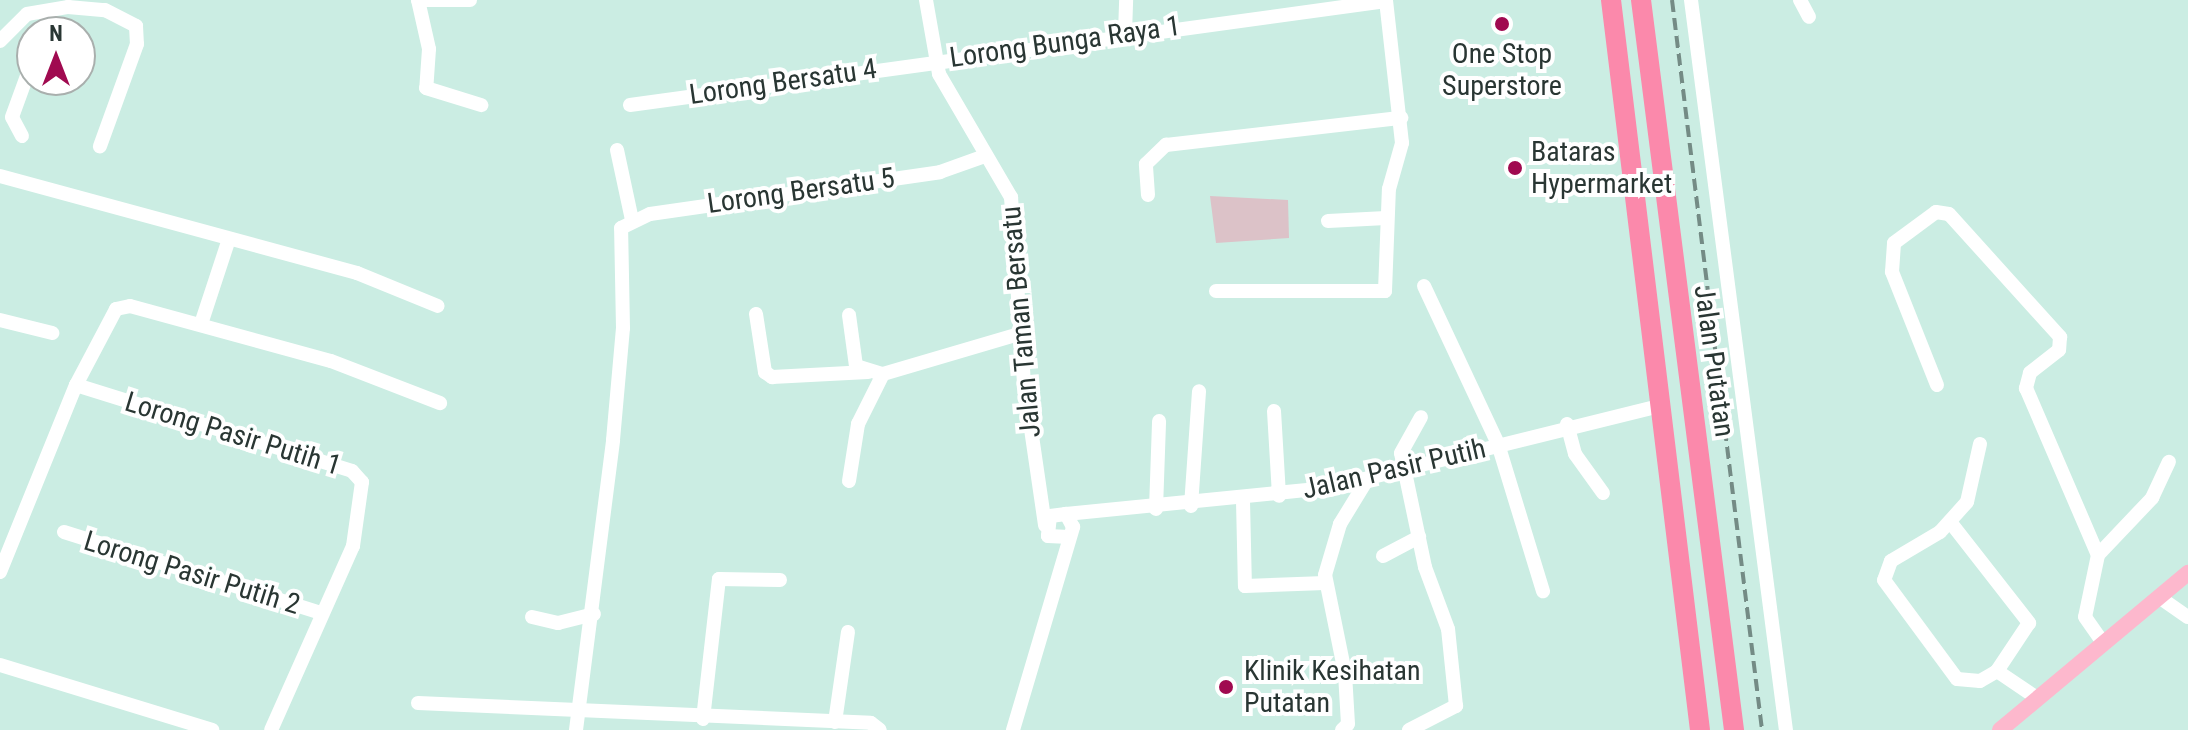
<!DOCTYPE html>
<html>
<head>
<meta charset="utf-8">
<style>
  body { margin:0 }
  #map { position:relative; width:2188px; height:730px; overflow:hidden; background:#cbede3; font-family:"Roboto Condensed",sans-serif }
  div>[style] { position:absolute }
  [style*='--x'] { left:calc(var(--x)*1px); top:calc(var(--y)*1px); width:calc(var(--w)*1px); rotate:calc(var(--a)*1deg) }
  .green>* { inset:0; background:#dcc2c8 }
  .minor>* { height:14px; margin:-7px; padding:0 7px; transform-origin:7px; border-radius:7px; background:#fff }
  .major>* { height:16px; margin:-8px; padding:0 8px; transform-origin:8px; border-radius:8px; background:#fdb8cd }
  .highway>* { height:20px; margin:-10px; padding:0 10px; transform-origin:10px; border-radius:10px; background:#fb89ab }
  .rail>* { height:4px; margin-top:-2px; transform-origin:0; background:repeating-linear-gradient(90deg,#748b85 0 12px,transparent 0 18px) }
  .dots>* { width:22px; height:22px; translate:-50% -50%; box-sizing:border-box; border:4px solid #fff; border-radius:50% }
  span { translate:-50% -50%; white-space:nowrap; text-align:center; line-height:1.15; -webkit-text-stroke:8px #fff; paint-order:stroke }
  .street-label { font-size:28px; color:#293633 }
  .poi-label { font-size:28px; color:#293633 }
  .left { translate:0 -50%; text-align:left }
  .north { position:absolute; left:16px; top:16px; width:80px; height:80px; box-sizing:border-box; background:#fff; border:2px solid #a9afad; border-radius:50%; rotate:0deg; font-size:22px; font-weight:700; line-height:32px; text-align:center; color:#293633 }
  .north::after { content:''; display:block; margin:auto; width:28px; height:36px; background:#a00a50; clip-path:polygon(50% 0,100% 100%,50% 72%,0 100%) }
</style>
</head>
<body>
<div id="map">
  <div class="green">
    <i style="clip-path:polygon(1210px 196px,1288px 200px,1289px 238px,1216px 243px)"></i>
  </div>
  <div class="minor">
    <i style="--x:418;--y:0;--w:50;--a:77.3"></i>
    <i style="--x:429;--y:49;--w:39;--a:94"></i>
    <i style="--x:426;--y:88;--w:58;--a:17.2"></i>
    <i style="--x:418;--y:0;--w:52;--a:0"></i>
    <i style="--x:926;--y:0;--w:75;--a:80"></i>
    <i style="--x:939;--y:74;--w:143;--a:59.7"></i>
    <i style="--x:1011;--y:197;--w:184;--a:86"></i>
    <i style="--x:1024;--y:381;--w:146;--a:81.7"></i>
    <i style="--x:1691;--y:0;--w:736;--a:82.59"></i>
    <i style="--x:1800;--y:0;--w:19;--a:62"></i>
    <i style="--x:43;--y:32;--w:23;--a:-70"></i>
    <i style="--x:1125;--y:33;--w:33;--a:-88"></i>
    <i style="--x:0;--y:41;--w:38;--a:-45"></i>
    <i style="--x:27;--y:14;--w:42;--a:-9.7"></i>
    <i style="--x:68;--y:7;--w:37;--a:5"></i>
    <i style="--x:105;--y:10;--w:35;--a:27"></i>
    <i style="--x:136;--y:26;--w:18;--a:87"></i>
    <i style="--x:137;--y:44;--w:109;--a:109.9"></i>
    <i style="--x:630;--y:105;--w:763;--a:-7.83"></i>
    <i style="--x:22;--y:136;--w:21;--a:-118"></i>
    <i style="--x:12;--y:117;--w:59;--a:-70"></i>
    <i style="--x:617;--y:150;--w:72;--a:77.9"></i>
    <i style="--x:0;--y:176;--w:370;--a:15.2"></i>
    <i style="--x:357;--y:273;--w:87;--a:22.2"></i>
    <i style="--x:1148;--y:195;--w:31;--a:-94"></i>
    <i style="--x:1146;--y:164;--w:28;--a:-44"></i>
    <i style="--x:1166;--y:145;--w:237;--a:-6.6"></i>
    <i style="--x:1328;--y:221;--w:58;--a:-3"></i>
    <i style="--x:1424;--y:286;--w:174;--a:64.9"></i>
    <i style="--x:1498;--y:444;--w:154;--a:73"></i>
    <i style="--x:1216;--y:291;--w:169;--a:0"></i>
    <i style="--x:1385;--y:291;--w:102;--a:-87.8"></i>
    <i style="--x:1389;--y:189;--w:48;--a:-74.2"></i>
    <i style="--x:1402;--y:143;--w:144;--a:-96.4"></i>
    <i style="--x:756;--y:314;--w:59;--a:81.2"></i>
    <i style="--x:765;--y:372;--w:9;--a:36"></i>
    <i style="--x:772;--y:377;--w:96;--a:-3"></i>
    <i style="--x:849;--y:315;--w:51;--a:82.2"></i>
    <i style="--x:856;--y:366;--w:28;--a:17"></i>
    <i style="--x:883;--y:374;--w:142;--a:-16.4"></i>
    <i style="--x:0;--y:320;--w:54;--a:14"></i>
    <i style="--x:201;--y:324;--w:89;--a:-71.8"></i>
    <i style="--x:76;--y:385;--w:289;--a:17.3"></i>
    <i style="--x:352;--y:471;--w:15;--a:48"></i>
    <i style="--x:362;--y:482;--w:65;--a:98"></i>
    <i style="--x:353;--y:546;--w:201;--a:114"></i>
    <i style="--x:1937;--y:385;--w:122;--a:-111.7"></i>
    <i style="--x:1892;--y:272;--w:29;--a:-86"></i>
    <i style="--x:1894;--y:243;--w:52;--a:-36.4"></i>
    <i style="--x:1936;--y:212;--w:13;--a:9"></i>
    <i style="--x:1949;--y:214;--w:166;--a:47.9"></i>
    <i style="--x:2060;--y:337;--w:13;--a:94"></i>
    <i style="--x:2059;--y:350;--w:37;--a:142"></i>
    <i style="--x:2030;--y:373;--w:16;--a:105"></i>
    <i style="--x:2026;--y:388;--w:182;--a:66.7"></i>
    <i style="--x:2098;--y:555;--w:63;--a:101.8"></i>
    <i style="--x:2085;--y:617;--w:33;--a:55"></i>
    <i style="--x:1274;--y:411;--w:85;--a:86.6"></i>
    <i style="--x:1567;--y:424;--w:31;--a:75"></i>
    <i style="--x:1575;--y:454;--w:48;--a:54.3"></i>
    <i style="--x:1980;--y:444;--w:59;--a:102.6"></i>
    <i style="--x:1967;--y:502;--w:40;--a:132"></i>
    <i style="--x:1940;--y:532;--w:57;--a:149.4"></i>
    <i style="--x:1891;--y:561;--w:20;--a:110"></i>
    <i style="--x:1884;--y:580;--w:123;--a:53.6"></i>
    <i style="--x:1957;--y:679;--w:23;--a:5"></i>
    <i style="--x:1980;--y:681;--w:20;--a:-30"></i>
    <i style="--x:1997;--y:671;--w:48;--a:34"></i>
    <i style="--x:849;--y:481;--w:58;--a:-81"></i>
    <i style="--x:858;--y:424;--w:56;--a:-63.4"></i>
    <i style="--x:1243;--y:501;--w:85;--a:88.7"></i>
    <i style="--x:1245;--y:586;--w:80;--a:-2.1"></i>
    <i style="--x:1191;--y:506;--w:115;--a:-86"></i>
    <i style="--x:1156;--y:509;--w:88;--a:-88"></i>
    <i style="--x:1066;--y:514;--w:263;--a:-5.7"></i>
    <i style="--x:1328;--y:488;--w:345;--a:-13.9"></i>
    <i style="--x:1951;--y:523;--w:127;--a:52"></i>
    <i style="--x:2029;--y:623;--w:58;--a:123.7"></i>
    <i style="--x:64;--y:532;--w:269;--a:17.5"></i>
    <i style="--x:2098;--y:555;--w:79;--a:-46.5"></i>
    <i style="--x:2152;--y:498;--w:40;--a:-65"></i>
    <i style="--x:1383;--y:556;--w:41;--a:-27.8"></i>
    <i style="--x:0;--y:572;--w:202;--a:-67.9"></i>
    <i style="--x:76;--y:385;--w:86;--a:-62.2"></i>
    <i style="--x:116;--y:309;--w:14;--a:-12"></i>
    <i style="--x:130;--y:306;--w:208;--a:15.3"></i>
    <i style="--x:331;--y:361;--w:117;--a:21.1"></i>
    <i style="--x:2159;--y:597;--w:35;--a:35"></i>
    <i style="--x:532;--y:617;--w:27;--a:13"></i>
    <i style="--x:558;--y:623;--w:37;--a:-14"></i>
    <i style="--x:0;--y:665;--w:222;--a:17"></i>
    <i style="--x:418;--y:703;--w:453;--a:2.5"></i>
    <i style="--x:871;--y:723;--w:11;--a:38"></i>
    <i style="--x:703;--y:719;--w:141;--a:-83.5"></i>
    <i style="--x:719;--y:579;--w:61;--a:0.9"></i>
    <i style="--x:835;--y:722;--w:91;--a:-81.8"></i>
    <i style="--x:576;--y:730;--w:292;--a:-82.7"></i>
    <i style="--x:613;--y:440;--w:112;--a:-84.9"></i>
    <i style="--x:623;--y:328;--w:100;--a:-91.1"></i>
    <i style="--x:621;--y:228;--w:32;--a:-26"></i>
    <i style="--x:650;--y:214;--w:293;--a:-8.2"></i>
    <i style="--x:940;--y:172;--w:45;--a:-19.7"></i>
    <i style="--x:1013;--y:730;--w:212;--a:-73.5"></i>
    <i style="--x:1073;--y:527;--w:15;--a:-118"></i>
    <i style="--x:1066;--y:514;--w:16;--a:173"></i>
    <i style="--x:1050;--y:516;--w:20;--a:96"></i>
    <i style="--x:1048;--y:536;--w:21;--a:3"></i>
    <i style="--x:1342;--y:730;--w:8;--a:-45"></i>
    <i style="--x:1348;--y:724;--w:51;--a:-93.4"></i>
    <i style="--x:1345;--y:673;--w:100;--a:-101.5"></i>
    <i style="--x:1325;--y:575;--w:53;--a:-73.6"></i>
    <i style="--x:1340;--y:524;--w:52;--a:-58.5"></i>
    <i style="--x:1409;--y:730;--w:53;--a:-27.1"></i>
    <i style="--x:1456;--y:706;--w:77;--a:-95.9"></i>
    <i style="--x:1448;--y:629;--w:66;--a:-110.4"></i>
    <i style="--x:1425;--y:567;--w:116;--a:-101.9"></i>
    <i style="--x:1401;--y:453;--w:41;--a:-60.9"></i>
  </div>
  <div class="major">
    <i style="--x:2000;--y:730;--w:245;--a:-39.9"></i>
  </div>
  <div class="highway">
    <i style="--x:1611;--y:0;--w:735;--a:83.05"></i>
    <i style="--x:1641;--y:0;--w:736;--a:82.74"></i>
  </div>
  <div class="rail">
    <i style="--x:1672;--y:0;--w:736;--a:82.97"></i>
  </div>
  <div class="dots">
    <i style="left:1502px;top:24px;background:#a00a50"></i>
    <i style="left:1515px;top:168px;background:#a00a50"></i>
    <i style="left:1226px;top:687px;background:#a00a50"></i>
  </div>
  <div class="street-label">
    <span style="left:1065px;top:42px;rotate:-8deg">Lorong Bunga Raya 1</span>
    <span style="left:783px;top:82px;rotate:-8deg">Lorong Bersatu 4</span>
    <span style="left:801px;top:191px;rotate:-8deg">Lorong Bersatu 5</span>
    <span style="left:1021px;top:322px;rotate:-95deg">Jalan Taman Bersatu</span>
    <span style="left:1714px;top:361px;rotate:82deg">Jalan Putatan</span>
    <span style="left:233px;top:434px;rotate:17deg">Lorong Pasir Putih 1</span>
    <span style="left:1394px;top:469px;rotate:-13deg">Jalan Pasir Putih</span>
    <span style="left:192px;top:573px;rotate:17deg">Lorong Pasir Putih 2</span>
  </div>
  <div class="poi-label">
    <span style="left:1502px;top:70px">One Stop<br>Superstore</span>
    <span class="left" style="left:1531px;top:168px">Bataras<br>Hypermarket</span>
    <span class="left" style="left:1244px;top:687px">Klinik Kesihatan<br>Putatan</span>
  </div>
  <div class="north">N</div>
</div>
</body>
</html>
